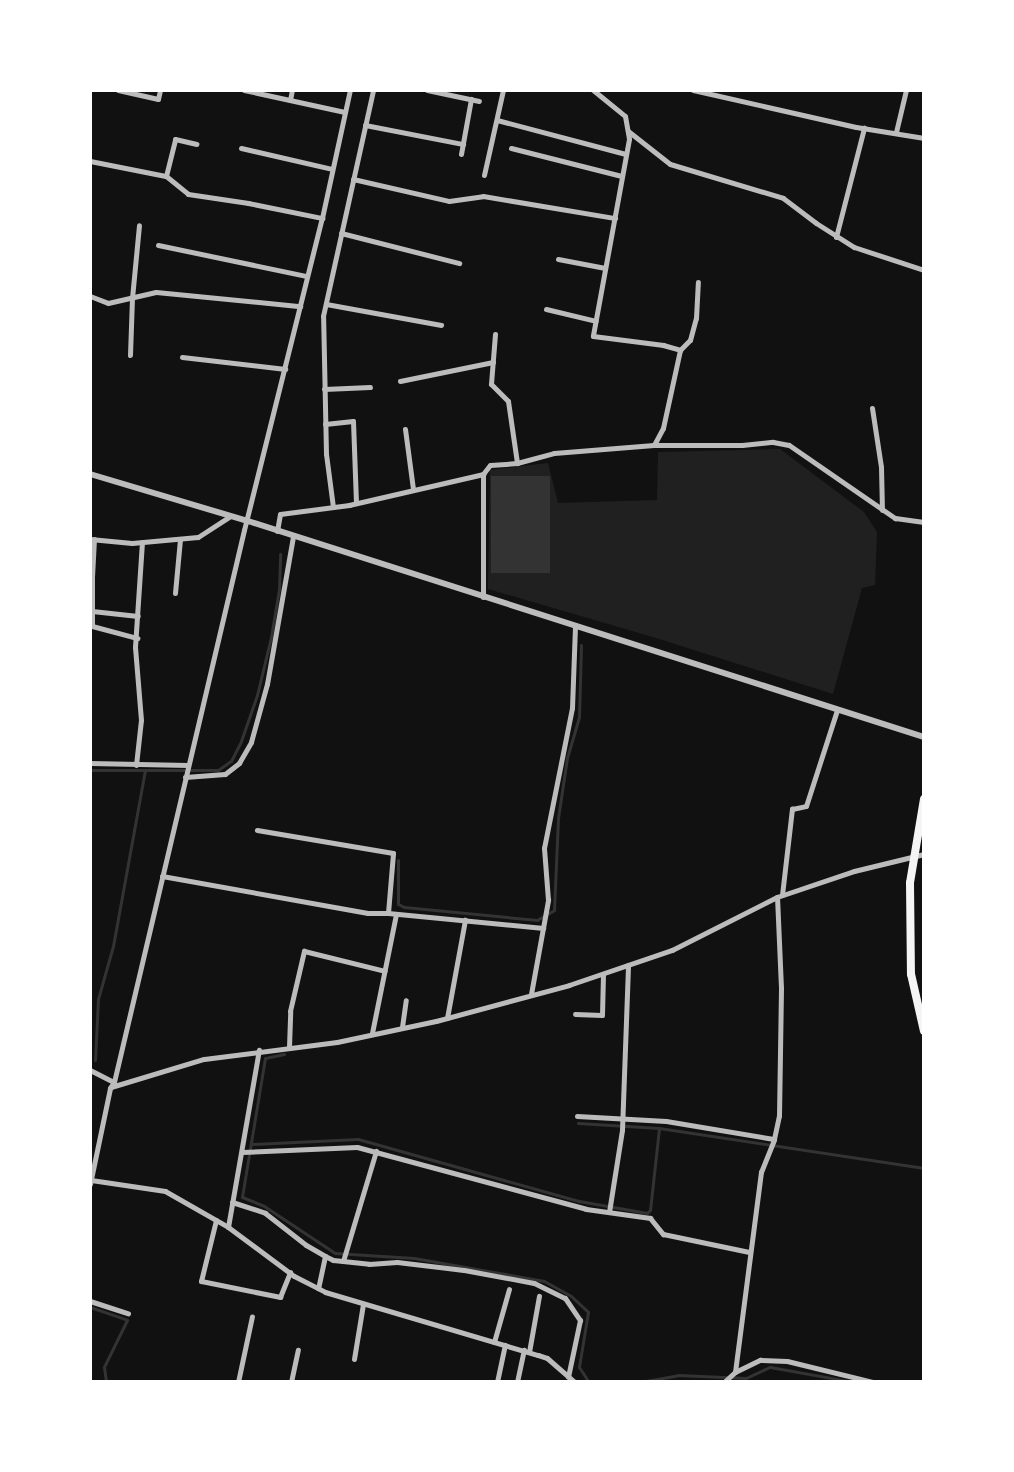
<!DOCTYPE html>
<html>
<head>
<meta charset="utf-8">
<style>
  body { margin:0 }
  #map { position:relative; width:1014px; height:1472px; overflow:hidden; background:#111; font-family:"Fira Sans",sans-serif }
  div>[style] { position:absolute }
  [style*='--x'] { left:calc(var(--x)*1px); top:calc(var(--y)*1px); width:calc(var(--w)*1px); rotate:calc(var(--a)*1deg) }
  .green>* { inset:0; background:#202020 }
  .water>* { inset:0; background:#333 }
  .stream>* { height:3px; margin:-1.5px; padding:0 1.5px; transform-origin:1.5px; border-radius:1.5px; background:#333 }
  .minor>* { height:5px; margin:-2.5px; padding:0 2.5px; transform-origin:2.5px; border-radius:2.5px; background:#bcbcbc }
  .tertiary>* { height:6px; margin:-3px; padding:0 3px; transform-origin:3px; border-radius:3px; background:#bcbcbc }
  .primary>* { height:8px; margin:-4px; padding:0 4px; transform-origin:4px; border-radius:4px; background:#f5f5f5 }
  span { translate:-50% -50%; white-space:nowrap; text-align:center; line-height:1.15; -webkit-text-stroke:4.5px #fff; paint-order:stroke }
  .frame { position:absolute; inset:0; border:92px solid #fff; pointer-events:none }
</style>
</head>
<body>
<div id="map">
  <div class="green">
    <i style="clip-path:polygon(780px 449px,864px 512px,877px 532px,875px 585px,862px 588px,833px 694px,656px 638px,488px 589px,490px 470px,548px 463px,558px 503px,657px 500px,658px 452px)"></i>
  </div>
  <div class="water">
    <i style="clip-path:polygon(491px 476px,550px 476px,550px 573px,491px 573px)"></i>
  </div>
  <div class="stream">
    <i style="--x:90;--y:770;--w:55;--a:0"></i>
    <i style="--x:145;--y:770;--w:179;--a:100.3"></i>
    <i style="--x:113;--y:946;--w:55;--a:105.8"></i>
    <i style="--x:98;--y:999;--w:61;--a:92.8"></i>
    <i style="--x:145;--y:770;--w:73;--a:0"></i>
    <i style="--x:218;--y:770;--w:16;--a:-35"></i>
    <i style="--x:231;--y:761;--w:22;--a:-63"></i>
    <i style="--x:241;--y:741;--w:49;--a:-70.8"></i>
    <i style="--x:257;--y:695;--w:60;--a:-76.4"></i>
    <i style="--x:271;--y:637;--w:49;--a:-80.5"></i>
    <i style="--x:279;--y:589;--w:35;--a:-88"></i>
    <i style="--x:398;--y:860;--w:44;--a:90"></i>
    <i style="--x:398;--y:904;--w:7;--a:27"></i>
    <i style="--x:404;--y:907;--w:134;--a:5.6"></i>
    <i style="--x:537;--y:920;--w:20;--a:-30"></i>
    <i style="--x:554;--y:910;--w:92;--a:-87.5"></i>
    <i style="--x:558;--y:818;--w:61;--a:-81.5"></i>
    <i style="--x:567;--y:758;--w:43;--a:-73.7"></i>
    <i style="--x:579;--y:717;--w:72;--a:-88.4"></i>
    <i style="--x:284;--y:1054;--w:19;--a:168"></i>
    <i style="--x:265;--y:1058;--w:141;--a:99.4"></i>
    <i style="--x:242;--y:1197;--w:24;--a:22"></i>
    <i style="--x:264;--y:1206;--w:85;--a:33.5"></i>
    <i style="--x:335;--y:1253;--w:79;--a:3.6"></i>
    <i style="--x:414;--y:1258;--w:132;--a:10"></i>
    <i style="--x:544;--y:1281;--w:31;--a:29"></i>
    <i style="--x:571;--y:1296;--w:23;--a:43"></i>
    <i style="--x:588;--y:1312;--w:56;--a:99.3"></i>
    <i style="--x:579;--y:1367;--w:17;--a:57"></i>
    <i style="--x:588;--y:1381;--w:6;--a:9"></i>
    <i style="--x:578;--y:1123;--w:81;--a:3.5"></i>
    <i style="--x:659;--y:1128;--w:268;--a:8.6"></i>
    <i style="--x:251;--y:1144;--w:107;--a:-2.7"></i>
    <i style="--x:358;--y:1139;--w:230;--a:15.7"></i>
    <i style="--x:579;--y:1201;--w:69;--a:10"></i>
    <i style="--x:647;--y:1213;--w:4;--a:-45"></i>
    <i style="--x:650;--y:1210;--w:82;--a:-83.7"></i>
    <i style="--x:90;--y:1307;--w:39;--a:19"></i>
    <i style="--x:127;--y:1320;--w:52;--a:116.1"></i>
    <i style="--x:104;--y:1367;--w:15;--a:82"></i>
    <i style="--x:640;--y:1382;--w:39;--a:-10"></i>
    <i style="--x:678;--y:1375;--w:68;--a:2.5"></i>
    <i style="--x:746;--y:1378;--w:26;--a:-25"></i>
    <i style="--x:770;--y:1367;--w:84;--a:10.2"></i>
  </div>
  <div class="minor">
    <i style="--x:118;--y:90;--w:41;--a:12.7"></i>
    <i style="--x:158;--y:99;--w:9;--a:-77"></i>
    <i style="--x:244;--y:90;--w:103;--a:12.3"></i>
    <i style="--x:427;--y:90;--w:53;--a:11.9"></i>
    <i style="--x:593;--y:90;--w:41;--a:39.1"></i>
    <i style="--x:625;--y:116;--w:23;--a:80"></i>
    <i style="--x:629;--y:139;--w:200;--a:100.4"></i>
    <i style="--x:593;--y:336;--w:71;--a:7.3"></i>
    <i style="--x:663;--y:345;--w:18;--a:16"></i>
    <i style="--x:680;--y:350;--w:80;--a:102.3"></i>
    <i style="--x:663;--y:428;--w:19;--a:118"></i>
    <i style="--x:693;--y:90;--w:167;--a:12.8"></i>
    <i style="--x:856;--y:127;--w:69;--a:9.2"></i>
    <i style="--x:290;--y:100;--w:10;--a:-79"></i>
    <i style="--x:497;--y:120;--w:133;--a:14.8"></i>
    <i style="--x:365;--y:125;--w:100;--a:11"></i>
    <i style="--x:628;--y:131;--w:53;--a:38.2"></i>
    <i style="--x:670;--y:164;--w:118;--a:16.7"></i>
    <i style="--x:783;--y:198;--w:41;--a:37.1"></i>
    <i style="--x:816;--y:223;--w:45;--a:32.3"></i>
    <i style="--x:854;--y:247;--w:74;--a:18.2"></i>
    <i style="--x:896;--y:132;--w:43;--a:-76.6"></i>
    <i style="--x:241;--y:148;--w:93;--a:13"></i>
    <i style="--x:511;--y:148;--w:114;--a:14.2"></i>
    <i style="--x:461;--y:154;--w:56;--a:-79.7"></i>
    <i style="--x:90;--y:161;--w:77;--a:11.2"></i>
    <i style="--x:166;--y:176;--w:28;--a:39"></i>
    <i style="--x:188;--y:194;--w:61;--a:8.5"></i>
    <i style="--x:248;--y:203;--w:76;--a:11.5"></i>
    <i style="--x:484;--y:175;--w:87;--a:-77.4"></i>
    <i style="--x:166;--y:176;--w:38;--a:-76"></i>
    <i style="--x:175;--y:139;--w:22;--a:13"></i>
    <i style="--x:353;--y:179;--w:98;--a:12.9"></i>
    <i style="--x:449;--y:201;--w:34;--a:-8"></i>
    <i style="--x:483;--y:196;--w:134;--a:9.5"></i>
    <i style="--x:341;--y:233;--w:122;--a:14.3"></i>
    <i style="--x:836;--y:237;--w:113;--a:-75.6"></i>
    <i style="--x:158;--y:245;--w:152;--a:11.8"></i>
    <i style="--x:558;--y:259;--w:48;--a:10.8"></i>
    <i style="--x:90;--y:296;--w:19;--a:21"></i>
    <i style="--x:108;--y:303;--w:49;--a:-12.9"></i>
    <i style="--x:156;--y:292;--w:145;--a:5.6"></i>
    <i style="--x:326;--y:304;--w:117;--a:10.3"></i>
    <i style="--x:546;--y:309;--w:51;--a:13.5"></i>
    <i style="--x:495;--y:334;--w:50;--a:94.6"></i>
    <i style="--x:491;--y:384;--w:24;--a:45"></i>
    <i style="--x:508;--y:401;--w:63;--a:81.7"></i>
    <i style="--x:680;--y:350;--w:14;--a:-45"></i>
    <i style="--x:690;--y:340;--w:23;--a:-75"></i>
    <i style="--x:696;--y:318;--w:36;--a:-87"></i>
    <i style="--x:130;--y:355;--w:57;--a:-88"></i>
    <i style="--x:132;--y:298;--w:73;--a:-84.5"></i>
    <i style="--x:182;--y:357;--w:104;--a:6.6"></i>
    <i style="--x:400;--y:381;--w:95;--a:-11.5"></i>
    <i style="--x:324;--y:389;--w:46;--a:-2.5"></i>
    <i style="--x:872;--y:408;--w:60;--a:81.3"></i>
    <i style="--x:881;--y:467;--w:43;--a:88.7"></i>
    <i style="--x:325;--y:424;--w:28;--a:-6"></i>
    <i style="--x:353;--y:421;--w:82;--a:87.9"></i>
    <i style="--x:405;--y:429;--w:61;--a:82.4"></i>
    <i style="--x:333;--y:507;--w:53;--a:-97.5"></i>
    <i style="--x:326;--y:454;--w:138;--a:-91.2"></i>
    <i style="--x:323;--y:316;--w:231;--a:-77.5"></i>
    <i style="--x:277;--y:531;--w:17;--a:-80"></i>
    <i style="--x:280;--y:514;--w:70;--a:-7.4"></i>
    <i style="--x:349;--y:505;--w:138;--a:-13"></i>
    <i style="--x:483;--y:474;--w:11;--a:-52"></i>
    <i style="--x:490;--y:465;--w:27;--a:-4"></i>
    <i style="--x:517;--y:463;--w:38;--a:-15"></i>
    <i style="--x:554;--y:453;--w:100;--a:-4.6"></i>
    <i style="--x:654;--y:445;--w:88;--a:0"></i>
    <i style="--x:742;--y:445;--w:31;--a:-6"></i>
    <i style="--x:773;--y:442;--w:16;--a:11"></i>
    <i style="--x:789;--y:445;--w:129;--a:34.6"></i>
    <i style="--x:895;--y:518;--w:29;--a:8"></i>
    <i style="--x:90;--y:539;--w:42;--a:5.4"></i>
    <i style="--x:132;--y:543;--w:66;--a:-5.2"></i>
    <i style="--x:198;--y:537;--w:37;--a:-33"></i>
    <i style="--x:90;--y:577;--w:2;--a:0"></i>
    <i style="--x:92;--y:577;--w:38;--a:-87"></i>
    <i style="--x:92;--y:577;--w:49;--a:90"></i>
    <i style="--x:92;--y:626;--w:47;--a:14.9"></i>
    <i style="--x:175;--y:593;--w:54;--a:-84.7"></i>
    <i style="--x:483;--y:597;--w:123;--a:-90"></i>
    <i style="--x:92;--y:611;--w:46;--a:6.2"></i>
    <i style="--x:90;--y:763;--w:98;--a:1.2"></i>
    <i style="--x:136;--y:765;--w:45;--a:-83.7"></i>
    <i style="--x:141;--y:720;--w:73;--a:-94.7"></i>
    <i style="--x:135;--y:647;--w:105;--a:-86.2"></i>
    <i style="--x:185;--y:777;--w:40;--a:-4.3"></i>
    <i style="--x:225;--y:774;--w:18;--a:-38"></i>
    <i style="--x:239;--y:763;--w:24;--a:-60"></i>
    <i style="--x:251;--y:742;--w:60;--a:-74.6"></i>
    <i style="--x:267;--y:684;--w:150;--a:-80"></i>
    <i style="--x:162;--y:876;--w:209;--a:10.2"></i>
    <i style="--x:368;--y:913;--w:20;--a:0"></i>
    <i style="--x:388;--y:913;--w:60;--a:-85.2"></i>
    <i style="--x:393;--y:853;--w:138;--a:-170.4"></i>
    <i style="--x:782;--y:895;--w:87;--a:-83.4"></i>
    <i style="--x:792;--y:809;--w:14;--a:-12"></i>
    <i style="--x:806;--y:806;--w:101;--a:-72.1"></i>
    <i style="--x:388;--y:913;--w:156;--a:5.5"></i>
    <i style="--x:531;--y:994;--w:96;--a:-79.7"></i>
    <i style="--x:548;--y:900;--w:52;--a:-94.4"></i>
    <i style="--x:544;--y:848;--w:143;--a:-78.7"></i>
    <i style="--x:572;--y:708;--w:82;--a:-87.9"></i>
    <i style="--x:575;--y:1014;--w:27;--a:2"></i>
    <i style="--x:602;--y:1015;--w:41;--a:-88.6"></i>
    <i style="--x:447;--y:1018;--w:100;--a:-79.6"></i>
    <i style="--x:402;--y:1027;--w:27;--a:-82"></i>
    <i style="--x:372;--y:1033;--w:121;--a:-78.6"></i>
    <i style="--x:289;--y:1047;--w:36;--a:-88"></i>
    <i style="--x:290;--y:1011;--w:62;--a:-76.9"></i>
    <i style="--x:304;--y:951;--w:83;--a:13.9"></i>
    <i style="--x:90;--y:1070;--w:27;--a:27"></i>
    <i style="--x:111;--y:1087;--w:97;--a:-16.8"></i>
    <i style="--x:204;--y:1059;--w:134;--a:-7.3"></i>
    <i style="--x:337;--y:1042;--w:101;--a:-12"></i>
    <i style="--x:436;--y:1021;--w:138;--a:-15.1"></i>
    <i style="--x:569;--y:985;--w:109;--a:-18.8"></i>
    <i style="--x:672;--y:950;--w:118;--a:-26.8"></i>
    <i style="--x:777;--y:897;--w:81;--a:-18.7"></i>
    <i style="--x:854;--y:871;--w:72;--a:-13.7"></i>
    <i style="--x:577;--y:1116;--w:89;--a:3.2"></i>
    <i style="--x:666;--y:1121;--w:109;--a:9.5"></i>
    <i style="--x:242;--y:1152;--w:115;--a:-2.5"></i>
    <i style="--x:357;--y:1147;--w:237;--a:15.1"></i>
    <i style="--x:586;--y:1209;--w:65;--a:8"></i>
    <i style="--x:650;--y:1218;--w:21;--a:51"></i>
    <i style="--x:663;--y:1234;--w:88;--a:11.8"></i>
    <i style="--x:91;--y:1180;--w:75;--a:8.5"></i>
    <i style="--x:165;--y:1191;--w:73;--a:29.7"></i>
    <i style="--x:228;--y:1227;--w:82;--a:36.6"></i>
    <i style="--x:294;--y:1276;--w:35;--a:27"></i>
    <i style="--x:325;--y:1292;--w:222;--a:16.5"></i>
    <i style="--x:538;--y:1355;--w:9;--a:18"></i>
    <i style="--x:547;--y:1358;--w:37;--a:41"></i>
    <i style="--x:90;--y:1184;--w:98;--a:-78.2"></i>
    <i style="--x:110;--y:1088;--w:7;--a:-56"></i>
    <i style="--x:114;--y:1082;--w:567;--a:-76.75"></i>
    <i style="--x:244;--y:530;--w:322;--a:-76"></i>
    <i style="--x:322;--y:218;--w:131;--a:-77.7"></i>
    <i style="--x:232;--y:1202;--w:35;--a:18"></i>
    <i style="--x:265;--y:1213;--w:52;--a:38"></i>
    <i style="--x:306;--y:1245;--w:22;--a:30"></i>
    <i style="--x:325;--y:1256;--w:33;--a:102"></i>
    <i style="--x:609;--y:1212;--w:83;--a:-81"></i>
    <i style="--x:622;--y:1130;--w:165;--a:-87.9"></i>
    <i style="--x:216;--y:1220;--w:63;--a:103.8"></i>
    <i style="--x:201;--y:1281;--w:81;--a:11.4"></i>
    <i style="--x:280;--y:1297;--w:27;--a:-68"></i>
    <i style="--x:228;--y:1227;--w:180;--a:-80.1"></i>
    <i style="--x:325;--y:1256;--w:9;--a:27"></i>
    <i style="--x:333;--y:1260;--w:36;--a:6"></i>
    <i style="--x:369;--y:1264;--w:28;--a:-4"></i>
    <i style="--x:397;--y:1262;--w:67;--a:6.8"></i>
    <i style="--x:464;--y:1270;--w:71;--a:10.5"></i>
    <i style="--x:534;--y:1283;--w:34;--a:26"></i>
    <i style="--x:565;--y:1298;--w:27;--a:56"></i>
    <i style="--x:580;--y:1320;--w:58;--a:101.9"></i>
    <i style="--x:343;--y:1261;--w:115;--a:-73.3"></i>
    <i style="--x:90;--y:1301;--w:40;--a:18"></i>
    <i style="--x:494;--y:1342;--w:55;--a:-74.2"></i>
    <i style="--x:529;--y:1352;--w:57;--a:-79.9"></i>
    <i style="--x:354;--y:1359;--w:56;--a:-80.7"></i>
    <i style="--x:735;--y:1372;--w:202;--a:-82.6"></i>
    <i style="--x:761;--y:1172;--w:35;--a:-68"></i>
    <i style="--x:774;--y:1139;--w:24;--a:-78"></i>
    <i style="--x:779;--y:1116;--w:128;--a:-89.1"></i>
    <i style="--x:781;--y:988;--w:91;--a:-92.5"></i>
    <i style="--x:238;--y:1382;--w:67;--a:-78"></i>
    <i style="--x:291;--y:1382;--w:33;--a:-78"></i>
    <i style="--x:497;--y:1382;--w:38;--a:-78"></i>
    <i style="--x:517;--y:1382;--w:33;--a:-78"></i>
    <i style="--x:672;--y:1382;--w:26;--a:0"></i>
    <i style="--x:724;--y:1382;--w:15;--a:-42"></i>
    <i style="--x:735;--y:1372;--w:28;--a:-26"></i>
    <i style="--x:760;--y:1360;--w:27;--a:2"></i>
    <i style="--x:787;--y:1361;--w:89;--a:13.7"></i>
  </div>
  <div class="tertiary">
    <i style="--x:90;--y:474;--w:165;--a:16.6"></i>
    <i style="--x:248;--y:521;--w:710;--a:17.72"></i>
  </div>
  <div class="primary">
    <i style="--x:924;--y:799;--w:85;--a:99.5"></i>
    <i style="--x:910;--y:883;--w:91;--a:89.4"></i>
    <i style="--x:911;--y:974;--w:58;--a:77.2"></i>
  </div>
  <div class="frame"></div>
</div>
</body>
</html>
